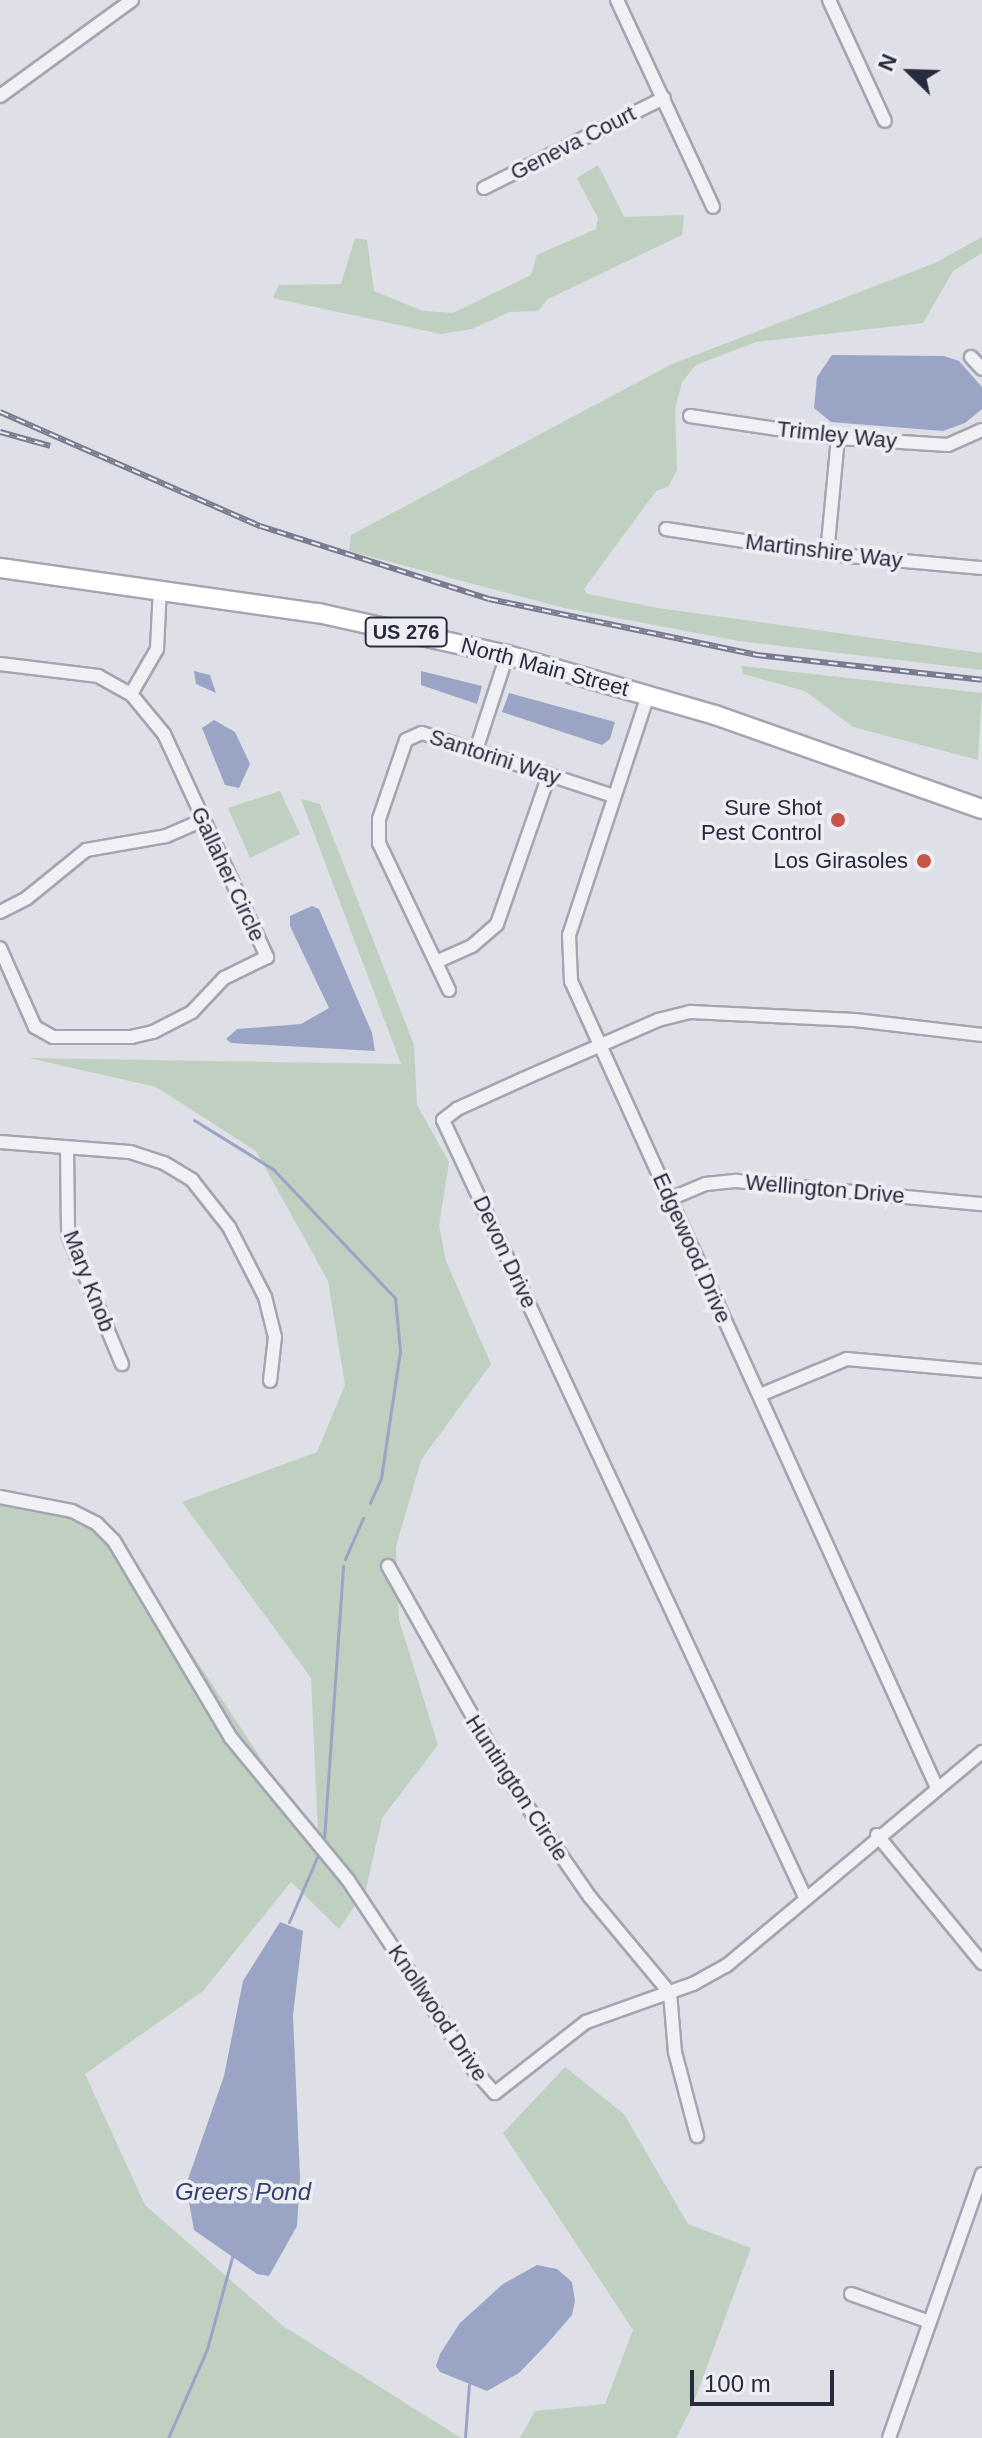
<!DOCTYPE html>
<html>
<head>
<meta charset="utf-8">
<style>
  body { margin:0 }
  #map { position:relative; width:982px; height:2438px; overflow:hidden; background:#dedfe7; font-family:Helvetica,sans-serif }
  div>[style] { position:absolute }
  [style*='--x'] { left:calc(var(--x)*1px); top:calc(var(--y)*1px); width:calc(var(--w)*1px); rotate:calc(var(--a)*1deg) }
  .green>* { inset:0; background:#bfd0c0 }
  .water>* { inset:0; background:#9aa4c5 }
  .stream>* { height:3px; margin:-1.5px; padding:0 1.5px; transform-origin:1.5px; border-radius:1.5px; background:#9aa4c5 }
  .roads { filter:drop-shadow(2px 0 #a4a5b1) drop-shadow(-2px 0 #a4a5b1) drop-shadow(0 2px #a4a5b1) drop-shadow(0 -2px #a4a5b1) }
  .street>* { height:12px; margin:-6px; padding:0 6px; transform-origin:6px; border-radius:6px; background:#f0f1f5 }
  .primary>* { height:18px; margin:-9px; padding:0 9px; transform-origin:9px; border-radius:9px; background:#fff }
  .rail>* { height:6px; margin-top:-3px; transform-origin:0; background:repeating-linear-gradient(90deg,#edeef4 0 9px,#787b8f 0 18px); box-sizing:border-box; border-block:2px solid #787b8f }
  .dots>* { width:22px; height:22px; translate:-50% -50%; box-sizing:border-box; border:4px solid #edeef4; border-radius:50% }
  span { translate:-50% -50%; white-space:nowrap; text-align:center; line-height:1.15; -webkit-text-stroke:7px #edeef4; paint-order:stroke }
  .shield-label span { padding:2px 6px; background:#edeef4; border:2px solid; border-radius:6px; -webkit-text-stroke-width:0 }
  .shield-label { font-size:20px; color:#282a3d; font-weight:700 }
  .street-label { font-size:22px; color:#282a3d }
  .poi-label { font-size:22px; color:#282a3d }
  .right { translate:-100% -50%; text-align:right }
  .water-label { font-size:24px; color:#353f6e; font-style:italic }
  .north { position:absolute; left:870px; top:32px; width:80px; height:80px; -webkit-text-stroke:6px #edeef4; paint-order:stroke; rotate:293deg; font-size:22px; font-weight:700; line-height:32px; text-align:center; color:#282a3d }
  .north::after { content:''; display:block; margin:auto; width:28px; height:36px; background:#282a3d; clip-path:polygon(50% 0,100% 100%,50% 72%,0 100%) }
  .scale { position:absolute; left:690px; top:2370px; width:144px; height:36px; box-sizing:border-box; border:4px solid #282a3d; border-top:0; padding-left:10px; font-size:24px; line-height:28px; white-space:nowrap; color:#282a3d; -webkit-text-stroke:6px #edeef4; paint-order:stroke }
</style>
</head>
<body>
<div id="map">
  <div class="green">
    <i style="clip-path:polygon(598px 165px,624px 217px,684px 215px,682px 235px,548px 299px,538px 311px,510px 312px,472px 329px,441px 334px,273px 298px,279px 285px,341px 284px,355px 238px,367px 240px,374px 291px,423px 311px,453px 313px,531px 275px,537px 255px,596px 229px,598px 218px,577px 178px)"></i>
    <i style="clip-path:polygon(982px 237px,982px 253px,953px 271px,923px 323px,756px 342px,696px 365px,682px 382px,675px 409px,677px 470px,668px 487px,656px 491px,584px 589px,587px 594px,658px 608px,982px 653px,982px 670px,739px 641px,564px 608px,349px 551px,351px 535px,672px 364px,935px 263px)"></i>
    <i style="clip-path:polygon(741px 666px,982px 693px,978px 760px,853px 727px,805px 691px,743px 674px)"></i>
    <i style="clip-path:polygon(280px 791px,300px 834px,250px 858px,228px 808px)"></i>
    <i style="clip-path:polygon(301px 799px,320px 804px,414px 1045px,417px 1105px,449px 1162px,439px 1226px,446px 1261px,491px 1364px,421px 1460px,396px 1547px,399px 1620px,438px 1745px,382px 1818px,366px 1889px,339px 1929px,291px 1882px,203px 1991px,85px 2074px,145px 2205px,283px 2326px,461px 2438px,0 2438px,0 1502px,103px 1519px,280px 1787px,318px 1834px,311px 1678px,182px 1502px,317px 1452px,345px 1385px,328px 1281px,256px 1151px,156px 1087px,29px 1058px,401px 1064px)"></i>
    <i style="clip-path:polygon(565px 2067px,624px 2114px,688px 2224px,751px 2248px,692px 2407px,676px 2438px,520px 2438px,535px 2411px,605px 2404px,633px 2330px,503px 2133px)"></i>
  </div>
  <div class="water">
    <i style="clip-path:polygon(832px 355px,944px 356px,959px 361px,982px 387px,982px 409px,965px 423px,943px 431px,831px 422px,814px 408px,817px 377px)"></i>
    <i style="clip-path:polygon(194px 671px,210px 675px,216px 693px,196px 684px)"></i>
    <i style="clip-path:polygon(421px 671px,482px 686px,477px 704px,421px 685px)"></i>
    <i style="clip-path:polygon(509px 693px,615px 722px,610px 739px,602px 745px,502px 712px)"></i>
    <i style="clip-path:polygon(214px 720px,235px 732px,250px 764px,239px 788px,225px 785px,202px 728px)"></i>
    <i style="clip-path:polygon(312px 906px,319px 909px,372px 1033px,375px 1051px,231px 1043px,226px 1039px,237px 1029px,301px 1024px,329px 1008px,290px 926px,290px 916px)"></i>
    <i style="clip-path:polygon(280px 1922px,303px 1931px,293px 2015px,300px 2178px,297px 2226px,269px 2276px,257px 2274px,194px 2230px,186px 2185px,224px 2076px,243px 1981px)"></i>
    <i style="clip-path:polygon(537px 2265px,557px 2269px,572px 2282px,575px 2301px,572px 2315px,546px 2345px,519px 2373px,487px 2391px,440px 2372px,436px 2366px,440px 2354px,460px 2323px,503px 2284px)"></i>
  </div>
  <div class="stream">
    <i style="--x:194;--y:1120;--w:93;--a:31.8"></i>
    <i style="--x:273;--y:1169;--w:178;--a:46.6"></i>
    <i style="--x:395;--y:1298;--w:53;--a:84.6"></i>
    <i style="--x:400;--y:1351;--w:128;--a:98.5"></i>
    <i style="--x:381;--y:1478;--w:27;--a:114"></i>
    <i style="--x:345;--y:1559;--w:45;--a:-66.3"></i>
    <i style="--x:324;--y:1839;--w:274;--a:-86"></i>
    <i style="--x:289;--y:1922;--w:73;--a:-66.6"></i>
    <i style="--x:168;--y:2438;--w:97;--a:-66.3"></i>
    <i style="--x:207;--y:2349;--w:98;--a:-74.7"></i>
    <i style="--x:465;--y:2438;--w:54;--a:-85.8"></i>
  </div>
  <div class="roads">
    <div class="street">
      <i style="--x:617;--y:0;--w:228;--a:65.1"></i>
      <i style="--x:829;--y:0;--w:133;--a:65.2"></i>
      <i style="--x:0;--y:96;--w:163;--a:-36"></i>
      <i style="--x:484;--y:188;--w:201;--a:-26.6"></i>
      <i style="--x:971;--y:357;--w:16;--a:47"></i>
      <i style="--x:690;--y:416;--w:150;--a:8.5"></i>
      <i style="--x:838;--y:438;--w:110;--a:3.6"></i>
      <i style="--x:948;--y:445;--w:37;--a:-24"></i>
      <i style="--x:666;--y:529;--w:163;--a:8.8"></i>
      <i style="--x:827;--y:554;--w:156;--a:5.2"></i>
      <i style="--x:827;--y:554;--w:117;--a:-84.6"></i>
      <i style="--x:0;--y:664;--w:99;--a:7"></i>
      <i style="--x:98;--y:676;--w:38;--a:29"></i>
      <i style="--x:131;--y:694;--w:52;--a:50.5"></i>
      <i style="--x:164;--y:734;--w:246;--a:65.2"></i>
      <i style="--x:267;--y:957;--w:48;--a:154"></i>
      <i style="--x:224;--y:978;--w:47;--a:133.3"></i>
      <i style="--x:192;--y:1012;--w:44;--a:152.9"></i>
      <i style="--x:153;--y:1032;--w:22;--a:167"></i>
      <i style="--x:132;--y:1037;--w:79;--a:180"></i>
      <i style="--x:53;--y:1037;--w:21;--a:-151"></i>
      <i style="--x:35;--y:1027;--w:86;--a:-113.9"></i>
      <i style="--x:131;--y:694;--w:52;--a:-60"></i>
      <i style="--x:157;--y:649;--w:61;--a:-87.2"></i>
      <i style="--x:648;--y:695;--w:253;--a:108.2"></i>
      <i style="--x:569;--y:935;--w:46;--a:87.5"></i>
      <i style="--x:571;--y:981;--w:886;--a:65.6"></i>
      <i style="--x:476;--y:750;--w:100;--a:-71.9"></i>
      <i style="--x:0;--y:912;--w:30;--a:-27"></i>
      <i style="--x:27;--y:898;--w:76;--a:-39.1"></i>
      <i style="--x:86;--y:850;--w:81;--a:-9.9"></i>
      <i style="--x:166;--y:836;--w:40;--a:-23.4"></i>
      <i style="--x:436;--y:962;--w:39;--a:-24"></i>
      <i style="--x:472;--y:946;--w:33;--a:-41"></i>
      <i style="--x:497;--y:924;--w:158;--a:-70.8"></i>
      <i style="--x:449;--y:990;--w:163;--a:-115.5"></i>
      <i style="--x:379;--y:843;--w:24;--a:-90"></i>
      <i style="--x:379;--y:819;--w:83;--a:-71.1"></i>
      <i style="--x:406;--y:740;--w:17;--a:-24"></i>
      <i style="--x:422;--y:733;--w:202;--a:18.2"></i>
      <i style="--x:0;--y:1142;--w:130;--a:4.4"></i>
      <i style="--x:130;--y:1152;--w:36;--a:18"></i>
      <i style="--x:164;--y:1163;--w:33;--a:31"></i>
      <i style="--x:192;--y:1180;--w:60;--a:51.8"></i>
      <i style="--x:229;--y:1227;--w:79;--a:62.8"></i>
      <i style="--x:265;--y:1297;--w:41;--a:76"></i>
      <i style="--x:275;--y:1337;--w:44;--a:96.5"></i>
      <i style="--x:67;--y:1148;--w:87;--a:89.3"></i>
      <i style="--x:68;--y:1235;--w:140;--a:67.3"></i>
      <i style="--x:670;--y:1199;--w:39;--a:-23"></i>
      <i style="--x:706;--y:1184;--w:31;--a:-6"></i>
      <i style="--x:737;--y:1181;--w:246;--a:5.4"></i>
      <i style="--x:760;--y:1395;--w:94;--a:-22.5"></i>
      <i style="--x:847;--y:1359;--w:136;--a:5.1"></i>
      <i style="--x:0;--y:1497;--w:73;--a:11"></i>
      <i style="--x:72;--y:1511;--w:28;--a:27"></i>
      <i style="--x:97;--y:1524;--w:24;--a:45"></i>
      <i style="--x:114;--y:1541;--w:229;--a:59.3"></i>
      <i style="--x:231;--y:1738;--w:184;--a:50.5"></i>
      <i style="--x:348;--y:1880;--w:228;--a:56.4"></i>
      <i style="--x:474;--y:2070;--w:31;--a:48"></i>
      <i style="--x:495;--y:2093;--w:115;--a:-38"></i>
      <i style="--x:586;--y:2022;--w:114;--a:-19.6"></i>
      <i style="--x:693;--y:1984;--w:38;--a:-29"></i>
      <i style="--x:726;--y:1966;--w:334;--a:-39.9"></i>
      <i style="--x:388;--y:1566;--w:239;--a:60.6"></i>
      <i style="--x:505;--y:1774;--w:150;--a:55.4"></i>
      <i style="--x:590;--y:1897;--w:125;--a:50.2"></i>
      <i style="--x:670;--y:1993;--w:59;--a:85.2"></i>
      <i style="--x:675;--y:2052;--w:87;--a:75.3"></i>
      <i style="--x:877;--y:1835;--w:166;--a:50.6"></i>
      <i style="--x:805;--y:1897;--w:857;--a:-114.98"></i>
      <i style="--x:443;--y:1120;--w:18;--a:-38"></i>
      <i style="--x:457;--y:1109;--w:72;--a:-24.4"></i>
      <i style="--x:523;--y:1079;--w:147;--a:-23.6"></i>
      <i style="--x:658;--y:1020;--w:34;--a:-14"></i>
      <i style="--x:691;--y:1012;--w:164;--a:2.8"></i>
      <i style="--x:855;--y:1020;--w:128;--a:6.7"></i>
      <i style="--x:851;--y:2294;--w:81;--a:19.6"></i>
      <i style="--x:889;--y:2438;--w:280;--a:-70.6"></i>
    </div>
    <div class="primary">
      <i style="--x:0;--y:568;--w:321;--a:8.1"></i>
      <i style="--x:318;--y:613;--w:194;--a:12.5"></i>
      <i style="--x:507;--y:655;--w:216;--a:16.1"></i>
      <i style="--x:715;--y:715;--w:283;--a:19.4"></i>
    </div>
  </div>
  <div class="rail">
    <i style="--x:0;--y:412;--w:284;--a:23.7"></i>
    <i style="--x:260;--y:526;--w:240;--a:17.7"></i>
    <i style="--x:489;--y:599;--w:274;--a:11.8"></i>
    <i style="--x:757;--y:655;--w:226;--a:6.3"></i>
    <i style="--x:0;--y:432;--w:52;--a:15.6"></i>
  </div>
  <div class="dots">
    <i style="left:838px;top:820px;background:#c65648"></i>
    <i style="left:924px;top:861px;background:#c65648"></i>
  </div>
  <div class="shield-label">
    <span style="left:406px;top:632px">US 276</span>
  </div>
  <div class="street-label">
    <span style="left:573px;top:143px;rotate:-27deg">Geneva Court</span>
    <span style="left:837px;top:435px;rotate:6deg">Trimley Way</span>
    <span style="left:824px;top:551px;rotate:7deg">Martinshire Way</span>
    <span style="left:545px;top:667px;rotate:15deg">North Main Street</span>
    <span style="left:495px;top:757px;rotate:18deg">Santorini Way</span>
    <span style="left:228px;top:874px;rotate:65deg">Gallaher Circle</span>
    <span style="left:825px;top:1189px;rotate:5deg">Wellington Drive</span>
    <span style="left:692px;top:1248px;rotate:66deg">Edgewood Drive</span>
    <span style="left:505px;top:1252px;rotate:65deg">Devon Drive</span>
    <span style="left:89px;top:1281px;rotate:69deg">Mary Knob</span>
    <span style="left:517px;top:1788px;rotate:57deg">Huntington Circle</span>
    <span style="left:438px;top:2013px;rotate:56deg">Knollwood Drive</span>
  </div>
  <div class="poi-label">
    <span class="right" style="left:822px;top:820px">Sure Shot<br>Pest Control</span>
    <span class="right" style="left:908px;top:861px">Los Girasoles</span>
  </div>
  <div class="water-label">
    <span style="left:243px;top:2192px">Greers Pond</span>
  </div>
  <div class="north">N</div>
  <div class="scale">100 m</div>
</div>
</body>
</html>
